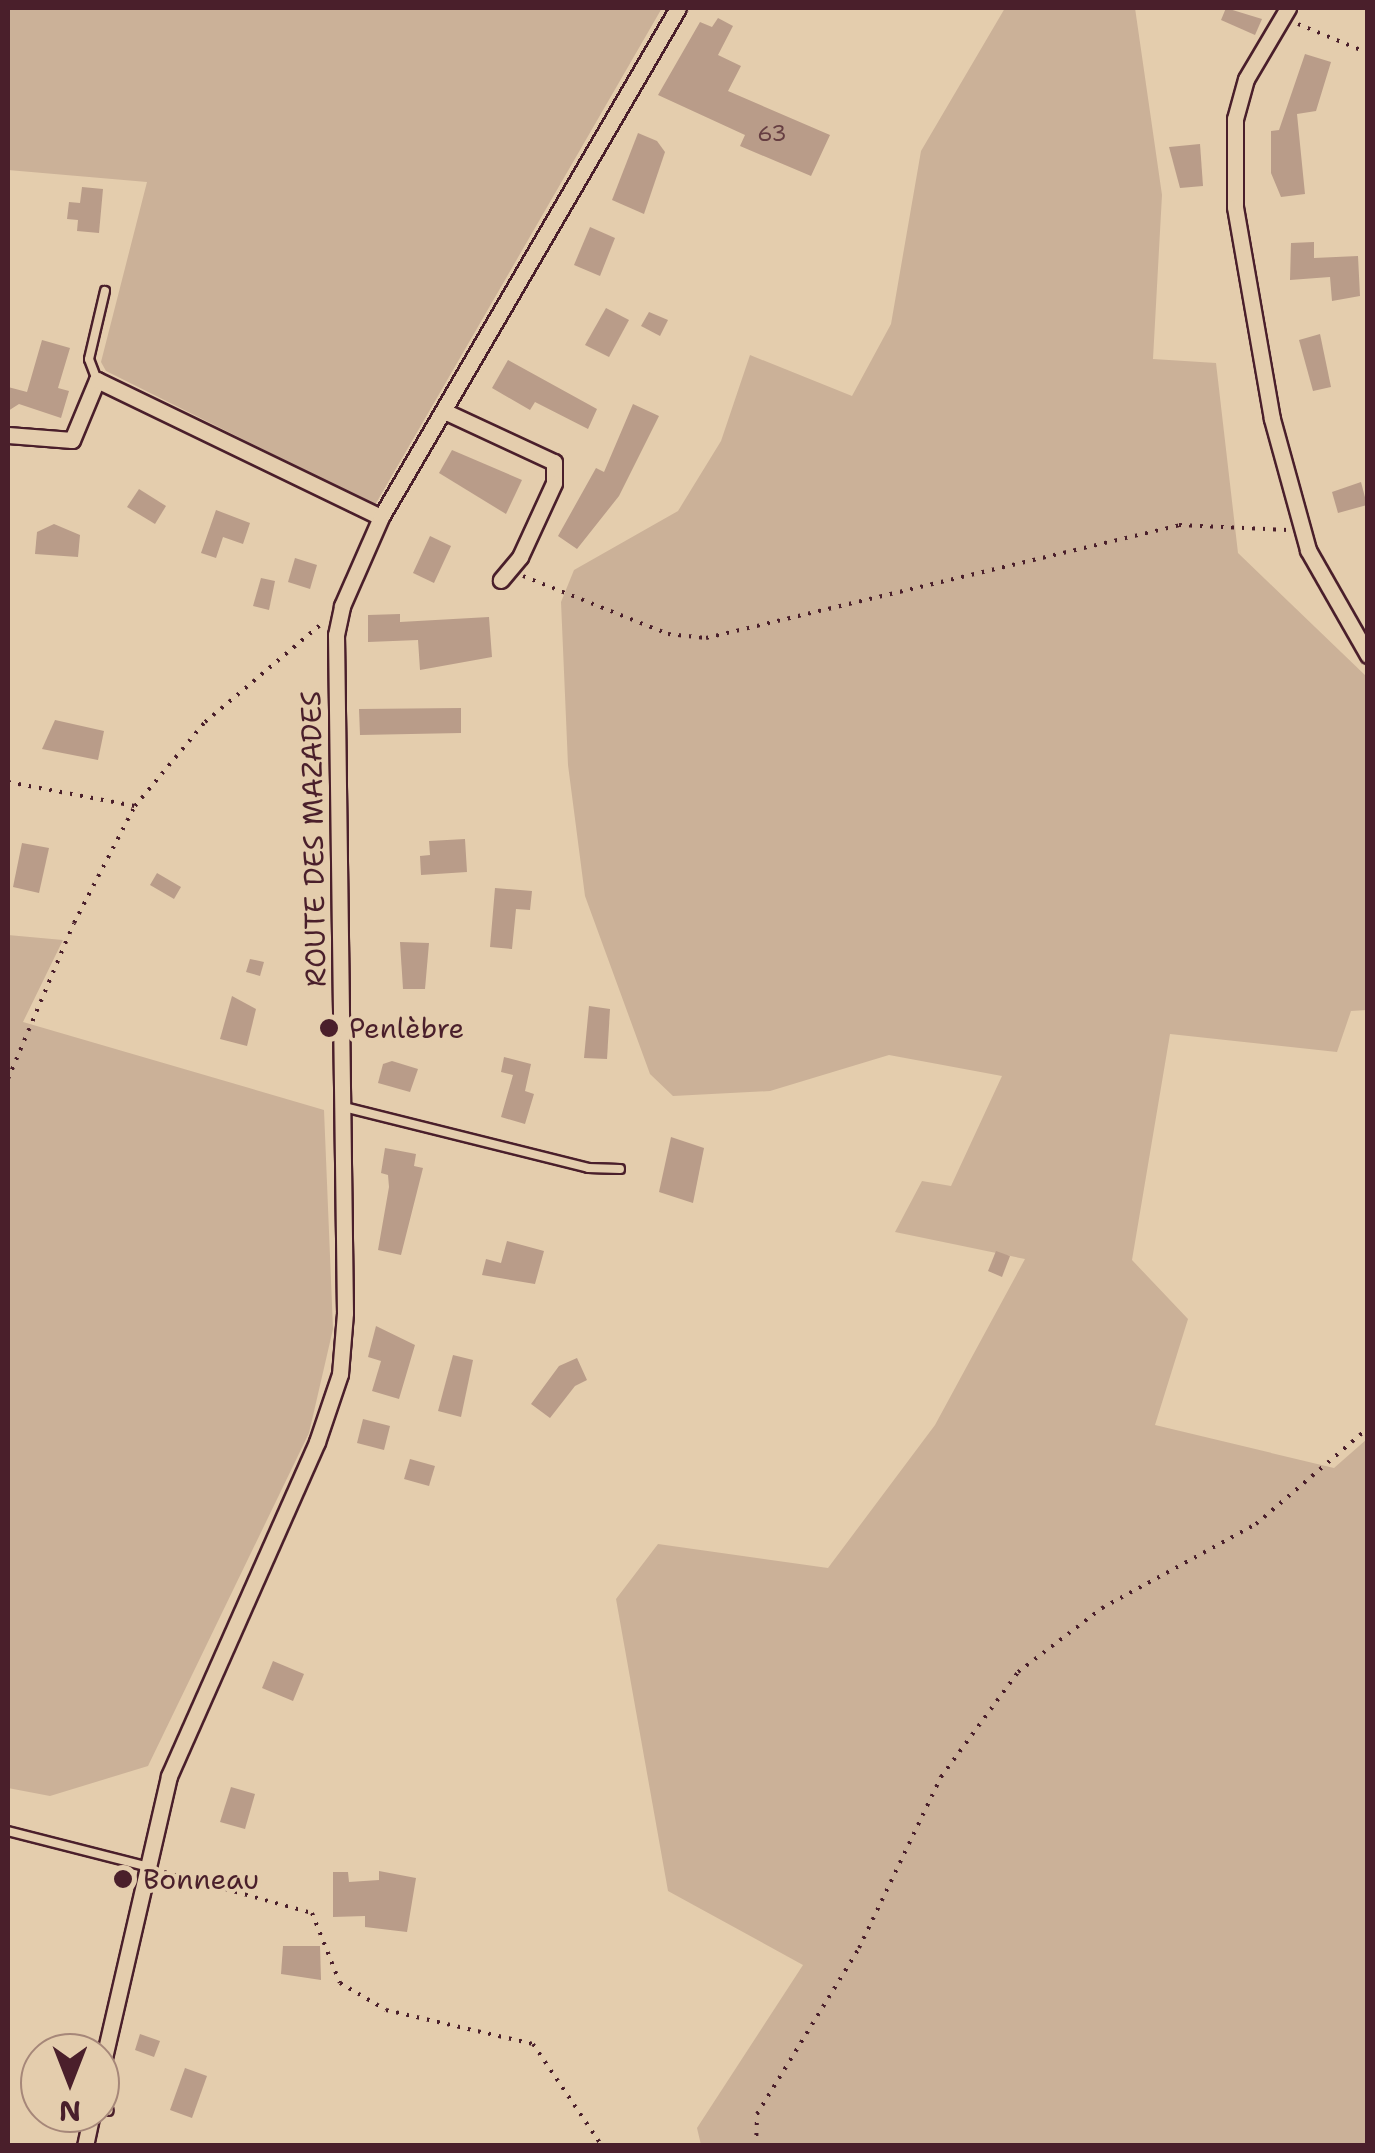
<!DOCTYPE html>
<html>
<head>
<meta charset="utf-8">
<style>
  body { margin:0 }
  #map { position:relative; width:1375px; height:2153px; overflow:hidden; background:#e4cdad; font-family:"Shantell Sans",sans-serif }
  div>[style] { position:absolute }
  [style*='--x'] { left:calc(var(--x)*1px); top:calc(var(--y)*1px); width:calc(var(--w)*1px); rotate:calc(var(--a)*1deg) }
  .green>* { inset:0; background:#cbb198 }
  .building>* { inset:0; background:#b99c89 }
  .path>* { height:4px; margin-top:-2px; transform-origin:0; background:repeating-linear-gradient(90deg,#4a1f2b 0 2.5px,transparent 0 10.5px) }
  .roads { filter:drop-shadow(2px 0 #4a1f2b) drop-shadow(-2px 0 #4a1f2b) drop-shadow(0 2px #4a1f2b) drop-shadow(0 -2px #4a1f2b) }
  .service>* { height:8px; margin:-4px; padding:0 4px; transform-origin:4px; border-radius:4px; background:#e4cdad }
  .minor>* { height:15px; margin:-7.5px; padding:0 7.5px; transform-origin:7.5px; border-radius:7.5px; background:#e4cdad }
  .dots>* { width:28px; height:28px; translate:-50% -50%; box-sizing:border-box; border:5px solid #e4cdad; border-radius:50% }
  span { translate:-50% -50%; white-space:nowrap; text-align:center; line-height:1.15; -webkit-text-stroke:8px #e4cdad; paint-order:stroke }
  .number-label { font-size:22px; color:#663e42 }
  .number-label span { -webkit-text-stroke-width:0 }
  .street-label { font-size:28px; color:#4a1f2b }
  .poi-label { font-size:28px; color:#4a1f2b }
  .left { translate:0 -50%; text-align:left }
  .frame { position:absolute; inset:0; border:10px solid #4a1f2b; pointer-events:none }
  .north { position:absolute; left:20px; top:2033px; width:100px; height:100px; box-sizing:border-box; background:#e4cdad; border:2px solid #a68779; border-radius:50%; rotate:180deg; font-size:28px; font-weight:700; line-height:40px; text-align:center; color:#4a1f2b }
  .north::after { content:''; display:block; margin:auto; width:35px; height:45px; background:#4a1f2b; clip-path:polygon(50% 0,100% 100%,50% 72%,0 100%) }
</style>
</head>
<body>
<div id="map">
  <div class="green">
    <i style="clip-path:polygon(8px 8px,662px 8px,375px 505px,106px 371px,101px 362px,147px 182px,8px 170px)"></i>
    <i style="clip-path:polygon(1005px 8px,1135px 8px,1162px 195px,1153px 359px,1216px 363px,1238px 553px,1367px 677px,1367px 1010px,1351px 1011px,1337px 1052px,1170px 1034px,1132px 1260px,1188px 1319px,1155px 1425px,1334px 1468px,1367px 1439px,1367px 2145px,701px 2145px,697px 2128px,803px 1965px,668px 1891px,616px 1599px,658px 1544px,828px 1568px,935px 1425px,1025px 1259px,895px 1232px,922px 1181px,951px 1186px,1002px 1076px,889px 1055px,770px 1091px,673px 1096px,650px 1074px,585px 896px,568px 765px,561px 602px,574px 570px,678px 511px,721px 441px,750px 355px,852px 396px,891px 324px,921px 151px)"></i>
    <i style="clip-path:polygon(8px 935px,63px 940px,23px 1022px,324px 1110px,333px 1329px,309px 1433px,148px 1766px,50px 1796px,8px 1788px)"></i>
  </div>
  <div class="building">
    <i style="clip-path:polygon(1226px 8px,1262px 19px,1255px 35px,1221px 20px)"></i>
    <i style="clip-path:polygon(718px 18px,733px 26px,718px 55px,741px 66px,728px 91px,830px 135px,811px 176px,740px 146px,745px 135px,658px 95px,700px 22px,712px 27px)"></i>
    <i style="clip-path:polygon(1305px 54px,1331px 62px,1316px 111px,1297px 114px,1305px 194px,1281px 197px,1271px 173px,1271px 131px,1279px 130px)"></i>
    <i style="clip-path:polygon(638px 133px,657px 141px,665px 152px,644px 214px,612px 200px)"></i>
    <i style="clip-path:polygon(1200px 144px,1203px 186px,1180px 188px,1169px 147px)"></i>
    <i style="clip-path:polygon(82px 187px,103px 189px,99px 233px,77px 231px,78px 220px,67px 219px,69px 202px,80px 203px)"></i>
    <i style="clip-path:polygon(590px 227px,615px 238px,600px 276px,574px 265px)"></i>
    <i style="clip-path:polygon(1314px 242px,1314px 258px,1358px 256px,1360px 296px,1332px 301px,1330px 277px,1290px 280px,1291px 243px)"></i>
    <i style="clip-path:polygon(606px 308px,629px 320px,609px 357px,585px 345px)"></i>
    <i style="clip-path:polygon(649px 312px,668px 320px,660px 336px,641px 326px)"></i>
    <i style="clip-path:polygon(1320px 334px,1331px 387px,1313px 391px,1299px 340px)"></i>
    <i style="clip-path:polygon(42px 340px,70px 348px,58px 388px,69px 391px,61px 418px,19px 404px,8px 411px,8px 387px,27px 392px)"></i>
    <i style="clip-path:polygon(508px 360px,597px 409px,588px 429px,535px 402px,530px 410px,492px 388px)"></i>
    <i style="clip-path:polygon(633px 404px,659px 416px,619px 496px,577px 549px,558px 536px,596px 468px,604px 472px)"></i>
    <i style="clip-path:polygon(452px 450px,522px 480px,506px 514px,439px 473px)"></i>
    <i style="clip-path:polygon(1361px 482px,1367px 505px,1338px 513px,1332px 492px)"></i>
    <i style="clip-path:polygon(139px 489px,166px 506px,155px 524px,127px 507px)"></i>
    <i style="clip-path:polygon(216px 510px,250px 523px,243px 544px,223px 537px,216px 558px,201px 553px)"></i>
    <i style="clip-path:polygon(54px 524px,80px 535px,78px 557px,35px 554px,37px 532px)"></i>
    <i style="clip-path:polygon(430px 536px,451px 546px,434px 583px,413px 573px)"></i>
    <i style="clip-path:polygon(295px 558px,317px 565px,310px 589px,288px 582px)"></i>
    <i style="clip-path:polygon(261px 578px,275px 581px,269px 610px,253px 606px)"></i>
    <i style="clip-path:polygon(400px 614px,400px 622px,489px 617px,492px 657px,420px 670px,418px 640px,368px 642px,368px 615px)"></i>
    <i style="clip-path:polygon(461px 708px,461px 733px,360px 735px,359px 709px)"></i>
    <i style="clip-path:polygon(55px 720px,104px 731px,98px 760px,42px 749px)"></i>
    <i style="clip-path:polygon(465px 839px,467px 872px,421px 875px,420px 856px,430px 855px,429px 841px)"></i>
    <i style="clip-path:polygon(22px 843px,49px 848px,39px 893px,13px 887px)"></i>
    <i style="clip-path:polygon(157px 873px,181px 887px,174px 899px,150px 885px)"></i>
    <i style="clip-path:polygon(495px 888px,532px 891px,530px 910px,516px 909px,512px 949px,490px 947px)"></i>
    <i style="clip-path:polygon(400px 942px,429px 943px,425px 989px,403px 989px)"></i>
    <i style="clip-path:polygon(250px 959px,264px 962px,260px 976px,246px 972px)"></i>
    <i style="clip-path:polygon(232px 996px,256px 1009px,247px 1046px,220px 1039px)"></i>
    <i style="clip-path:polygon(589px 1006px,610px 1009px,607px 1059px,584px 1058px)"></i>
    <i style="clip-path:polygon(504px 1057px,531px 1064px,525px 1091px,534px 1094px,525px 1124px,501px 1117px,513px 1075px,501px 1072px)"></i>
    <i style="clip-path:polygon(392px 1061px,418px 1069px,410px 1092px,378px 1083px,383px 1064px)"></i>
    <i style="clip-path:polygon(671px 1137px,704px 1148px,693px 1203px,659px 1192px)"></i>
    <i style="clip-path:polygon(385px 1148px,416px 1154px,414px 1166px,423px 1168px,401px 1255px,378px 1250px,389px 1187px,388px 1175px,381px 1173px)"></i>
    <i style="clip-path:polygon(507px 1241px,544px 1251px,535px 1284px,482px 1275px,486px 1259px,501px 1263px)"></i>
    <i style="clip-path:polygon(996px 1251px,1010px 1256px,1002px 1277px,988px 1271px)"></i>
    <i style="clip-path:polygon(376px 1326px,415px 1345px,399px 1399px,372px 1391px,381px 1361px,368px 1357px)"></i>
    <i style="clip-path:polygon(453px 1355px,473px 1360px,461px 1417px,438px 1411px)"></i>
    <i style="clip-path:polygon(577px 1358px,587px 1380px,575px 1386px,550px 1418px,531px 1404px,559px 1366px)"></i>
    <i style="clip-path:polygon(363px 1419px,390px 1426px,384px 1450px,357px 1443px)"></i>
    <i style="clip-path:polygon(410px 1459px,435px 1466px,429px 1486px,404px 1479px)"></i>
    <i style="clip-path:polygon(273px 1661px,304px 1674px,293px 1701px,262px 1688px)"></i>
    <i style="clip-path:polygon(231px 1787px,255px 1794px,245px 1829px,220px 1822px)"></i>
    <i style="clip-path:polygon(379px 1871px,416px 1878px,407px 1932px,365px 1927px,365px 1916px,333px 1917px,333px 1872px,348px 1872px,349px 1882px,379px 1880px)"></i>
    <i style="clip-path:polygon(283px 1946px,320px 1946px,321px 1980px,281px 1974px)"></i>
    <i style="clip-path:polygon(140px 2034px,160px 2041px,154px 2057px,135px 2050px)"></i>
    <i style="clip-path:polygon(185px 2068px,207px 2076px,192px 2118px,170px 2110px)"></i>
  </div>
  <div class="path">
    <i style="--x:1298;--y:24;--w:76;--a:22.5"></i>
    <i style="--x:523;--y:576;--w:156;--a:21.8"></i>
    <i style="--x:668;--y:634;--w:38;--a:6"></i>
    <i style="--x:706;--y:638;--w:486;--a:-13.4"></i>
    <i style="--x:1179;--y:525;--w:109;--a:2.6"></i>
    <i style="--x:8;--y:782;--w:129;--a:10.7"></i>
    <i style="--x:8;--y:1079;--w:169;--a:-67.1"></i>
    <i style="--x:74;--y:923;--w:132;--a:-62.5"></i>
    <i style="--x:135;--y:806;--w:109;--a:-50.2"></i>
    <i style="--x:205;--y:722;--w:150;--a:-40.1"></i>
    <i style="--x:164;--y:1872;--w:154;--a:15.5"></i>
    <i style="--x:312;--y:1913;--w:75;--a:68.2"></i>
    <i style="--x:340;--y:1983;--w:53;--a:30.4"></i>
    <i style="--x:386;--y:2010;--w:151;--a:13"></i>
    <i style="--x:533;--y:2044;--w:123;--a:55.9"></i>
    <i style="--x:756;--y:2146;--w:32;--a:-88"></i>
    <i style="--x:757;--y:2114;--w:195;--a:-58.4"></i>
    <i style="--x:859;--y:1948;--w:190;--a:-64.4"></i>
    <i style="--x:941;--y:1777;--w:130;--a:-53.7"></i>
    <i style="--x:1018;--y:1672;--w:106;--a:-37.3"></i>
    <i style="--x:1102;--y:1608;--w:175;--a:-28.6"></i>
    <i style="--x:1256;--y:1524;--w:148;--a:-40.6"></i>
  </div>
  <div class="roads">
    <div class="service">
      <i style="--x:97;--y:380;--w:22;--a:-111"></i>
      <i style="--x:89;--y:359;--w:70;--a:-76.8"></i>
      <i style="--x:340;--y:1106;--w:256;--a:14"></i>
      <i style="--x:588;--y:1168;--w:32;--a:2"></i>
      <i style="--x:8;--y:1831;--w:141;--a:14.3"></i>
      <i style="--x:100;--y:2108;--w:9;--a:18"></i>
    </div>
    <div class="minor">
      <i style="--x:1288;--y:8;--w:82;--a:120.6"></i>
      <i style="--x:1246;--y:79;--w:41;--a:105.4"></i>
      <i style="--x:1235;--y:119;--w:88;--a:90"></i>
      <i style="--x:1235;--y:207;--w:215;--a:80.1"></i>
      <i style="--x:1272;--y:419;--w:136;--a:74.6"></i>
      <i style="--x:1308;--y:550;--w:121;--a:60.3"></i>
      <i style="--x:444;--y:411;--w:121;--a:24.9"></i>
      <i style="--x:554;--y:462;--w:21;--a:90"></i>
      <i style="--x:554;--y:483;--w:81;--a:114.7"></i>
      <i style="--x:520;--y:557;--w:30;--a:130"></i>
      <i style="--x:8;--y:435;--w:64;--a:4.5"></i>
      <i style="--x:72;--y:440;--w:65;--a:-67.4"></i>
      <i style="--x:97;--y:380;--w:315;--a:25.8"></i>
      <i style="--x:100;--y:2075;--w:307;--a:-77"></i>
      <i style="--x:169;--y:1776;--w:365;--a:-66.1"></i>
      <i style="--x:317;--y:1442;--w:72;--a:-71.3"></i>
      <i style="--x:340;--y:1374;--w:61;--a:-85.3"></i>
      <i style="--x:345;--y:1313;--w:678;--a:-90.76"></i>
      <i style="--x:336;--y:635;--w:30;--a:-78"></i>
      <i style="--x:342;--y:606;--w:97;--a:-66.3"></i>
      <i style="--x:381;--y:517;--w:589;--a:-59.74"></i>
      <i style="--x:85;--y:2146;--w:34;--a:-78"></i>
    </div>
  </div>
  <div class="dots">
    <i style="left:329px;top:1028px;background:#4a1f2b"></i>
    <i style="left:123px;top:1879px;background:#4a1f2b"></i>
  </div>
  <div class="number-label">
    <span style="left:772px;top:134px">63</span>
  </div>
  <div class="street-label">
    <span style="left:313px;top:839px;rotate:-91deg">ROUTE DES MAZADES</span>
  </div>
  <div class="poi-label">
    <span class="left" style="left:349px;top:1028px">Penlèbre</span>
    <span class="left" style="left:143px;top:1879px">Bonneau</span>
  </div>
  <div class="frame"></div>
  <div class="north">N</div>
</div>
</body>
</html>
